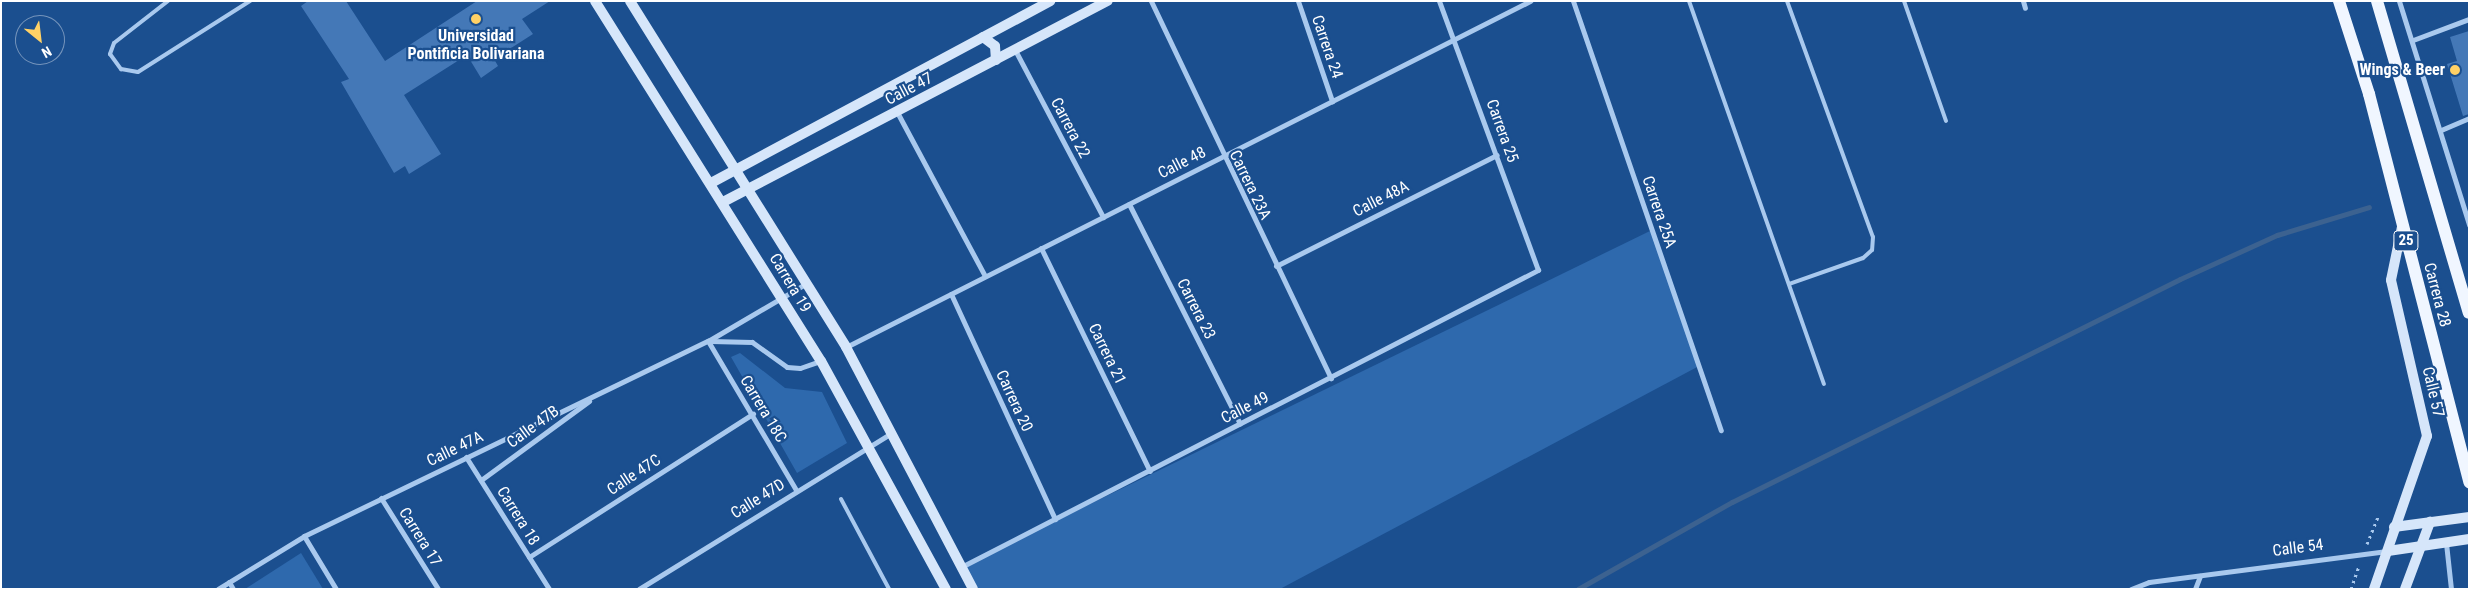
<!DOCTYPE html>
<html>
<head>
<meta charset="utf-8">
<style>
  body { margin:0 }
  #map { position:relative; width:2470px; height:590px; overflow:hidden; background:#1b4f8f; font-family:"Roboto Condensed",sans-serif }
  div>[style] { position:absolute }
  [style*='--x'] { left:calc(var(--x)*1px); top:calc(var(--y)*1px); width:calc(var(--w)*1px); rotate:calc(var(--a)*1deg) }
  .green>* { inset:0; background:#2e69ad }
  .stream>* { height:5px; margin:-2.5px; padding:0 2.5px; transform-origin:2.5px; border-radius:2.5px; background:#3c6290 }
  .building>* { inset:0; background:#4478b7 }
  .path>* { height:3px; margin-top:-1.5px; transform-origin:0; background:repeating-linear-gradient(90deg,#a9c9ee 0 2.5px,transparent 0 6.5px) }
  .lane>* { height:4px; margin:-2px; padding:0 2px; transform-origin:2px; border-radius:2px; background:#a9c9ee }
  .street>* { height:5px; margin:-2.5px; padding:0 2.5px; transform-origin:2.5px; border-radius:2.5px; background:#a9c9ee }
  .secondary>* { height:10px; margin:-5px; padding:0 5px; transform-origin:5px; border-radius:5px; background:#d6e6fa }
  .primary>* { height:12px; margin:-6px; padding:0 6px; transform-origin:6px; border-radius:6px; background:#f0f6ff }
  .dots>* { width:14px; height:14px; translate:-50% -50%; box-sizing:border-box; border:2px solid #1b4f8f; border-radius:50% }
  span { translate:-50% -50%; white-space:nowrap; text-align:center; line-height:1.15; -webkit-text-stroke:4.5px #1b4f8f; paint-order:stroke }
  .shield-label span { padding:1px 4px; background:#1b4f8f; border:1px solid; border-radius:4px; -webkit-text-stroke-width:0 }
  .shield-label { font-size:15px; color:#fff; font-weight:700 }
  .poi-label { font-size:16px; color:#fff; font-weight:700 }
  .right { translate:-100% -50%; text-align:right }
  .street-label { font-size:16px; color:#fff }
  .frame { position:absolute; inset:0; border:2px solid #fff; pointer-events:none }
  .north { position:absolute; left:15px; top:15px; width:50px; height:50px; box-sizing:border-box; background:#1b4f8f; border:1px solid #7695bc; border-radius:50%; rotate:151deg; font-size:14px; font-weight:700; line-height:20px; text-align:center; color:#fff }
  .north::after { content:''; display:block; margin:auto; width:18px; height:22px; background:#ffd166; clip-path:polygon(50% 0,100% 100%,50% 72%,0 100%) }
</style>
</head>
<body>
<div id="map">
  <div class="green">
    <i style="clip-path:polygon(1652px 230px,1699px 366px,1280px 589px,973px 589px,963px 566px)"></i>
    <i style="clip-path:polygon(740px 353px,785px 388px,822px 392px,847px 443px,797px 473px,731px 357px)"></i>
    <i style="clip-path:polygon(301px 553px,323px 589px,245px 589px)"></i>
  </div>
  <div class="stream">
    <i style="--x:1578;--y:589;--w:177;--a:-29.5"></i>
    <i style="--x:1732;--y:502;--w:500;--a:-26.46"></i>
    <i style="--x:2180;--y:279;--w:107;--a:-24.4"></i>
    <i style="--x:2277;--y:235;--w:96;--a:-16.9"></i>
  </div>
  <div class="building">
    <i style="clip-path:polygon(308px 1px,346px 1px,385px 61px,477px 1px,550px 1px,522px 19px,533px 34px,494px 59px,498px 66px,481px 78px,467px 55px,404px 95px,441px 154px,409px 174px,405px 166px,394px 173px,341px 82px,349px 79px,301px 6px)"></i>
    <i style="clip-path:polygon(2469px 31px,2469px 114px,2463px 116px,2447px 64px,2457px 61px,2450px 37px)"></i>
  </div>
  <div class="path">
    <i style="--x:2367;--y:544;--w:32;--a:-68"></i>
    <i style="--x:2351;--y:589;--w:24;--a:-71"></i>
  </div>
  <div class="lane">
    <i style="--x:168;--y:1;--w:68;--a:142.1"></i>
    <i style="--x:114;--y:43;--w:12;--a:110"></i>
    <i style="--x:110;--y:54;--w:19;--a:54"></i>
    <i style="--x:121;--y:69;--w:17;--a:10"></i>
    <i style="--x:138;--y:72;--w:133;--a:-32.4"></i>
    <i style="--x:1689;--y:1;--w:406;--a:70.6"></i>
    <i style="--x:1787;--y:1;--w:251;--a:70"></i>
    <i style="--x:1873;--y:237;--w:13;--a:94"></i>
    <i style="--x:1872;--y:250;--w:12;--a:138"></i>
    <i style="--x:1863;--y:258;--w:78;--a:160.6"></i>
    <i style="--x:1904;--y:1;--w:127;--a:70.7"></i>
    <i style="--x:841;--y:499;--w:102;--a:61.9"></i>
  </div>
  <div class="street">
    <i style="--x:1151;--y:1;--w:418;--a:64.5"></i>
    <i style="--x:1298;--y:1;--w:106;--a:71.2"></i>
    <i style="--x:1573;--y:1;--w:454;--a:71"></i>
    <i style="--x:2023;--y:1;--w:7;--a:74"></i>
    <i style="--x:2399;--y:1;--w:235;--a:72.6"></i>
    <i style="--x:2413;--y:40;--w:60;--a:-20.6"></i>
    <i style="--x:1015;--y:50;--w:189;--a:62.2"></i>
    <i style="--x:897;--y:112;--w:186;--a:61.8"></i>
    <i style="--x:2441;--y:130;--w:30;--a:-23"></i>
    <i style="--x:1129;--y:204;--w:246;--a:63.2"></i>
    <i style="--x:1041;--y:248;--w:248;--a:64"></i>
    <i style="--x:1276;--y:266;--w:247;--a:-26.7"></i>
    <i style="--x:951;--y:294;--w:248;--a:65.2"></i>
    <i style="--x:708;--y:341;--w:173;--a:59.4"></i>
    <i style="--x:711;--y:341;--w:41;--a:1.4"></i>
    <i style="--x:752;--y:342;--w:43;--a:35.5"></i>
    <i style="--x:787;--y:367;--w:13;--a:4"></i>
    <i style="--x:800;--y:368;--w:21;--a:-19"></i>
    <i style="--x:846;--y:347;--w:767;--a:-26.83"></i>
    <i style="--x:466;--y:457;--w:156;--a:57.8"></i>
    <i style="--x:481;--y:480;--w:134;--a:-36.2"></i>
    <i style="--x:381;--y:498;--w:107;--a:57.9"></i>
    <i style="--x:304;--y:536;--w:62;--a:58.9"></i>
    <i style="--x:2446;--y:543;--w:46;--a:83.8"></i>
    <i style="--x:529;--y:557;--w:266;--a:-32.6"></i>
    <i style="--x:963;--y:566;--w:647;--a:-27.24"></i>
    <i style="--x:1538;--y:270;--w:287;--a:-110.2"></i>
    <i style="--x:229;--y:582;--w:8;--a:60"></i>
    <i style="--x:218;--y:589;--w:101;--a:-31.6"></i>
    <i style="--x:304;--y:536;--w:449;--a:-25.8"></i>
    <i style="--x:708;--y:341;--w:115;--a:-30.4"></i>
    <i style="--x:639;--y:589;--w:297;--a:-31.7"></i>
    <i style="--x:2131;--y:589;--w:19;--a:-21"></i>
    <i style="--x:2149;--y:582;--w:240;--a:-7.4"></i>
    <i style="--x:2195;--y:589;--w:14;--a:-69"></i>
  </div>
  <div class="secondary">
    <i style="--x:595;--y:1;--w:425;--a:57.9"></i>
    <i style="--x:821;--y:361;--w:260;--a:61.3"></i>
    <i style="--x:630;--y:1;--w:408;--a:58"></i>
    <i style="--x:846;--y:347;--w:273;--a:62.3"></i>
    <i style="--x:983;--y:37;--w:15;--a:37"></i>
    <i style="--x:995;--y:46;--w:14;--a:86"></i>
    <i style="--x:711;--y:183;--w:385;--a:-28.2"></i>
    <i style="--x:723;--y:202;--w:434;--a:-27.6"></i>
    <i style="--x:2394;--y:527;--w:76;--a:-7.6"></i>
    <i style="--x:2388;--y:551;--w:82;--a:-8.4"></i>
    <i style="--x:2374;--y:589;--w:162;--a:-70.9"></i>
    <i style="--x:2427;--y:436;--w:160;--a:-103"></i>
    <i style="--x:2391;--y:280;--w:54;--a:-78.3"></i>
    <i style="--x:2405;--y:589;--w:72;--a:-69.5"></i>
  </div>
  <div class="primary">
    <i style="--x:2339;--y:1;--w:98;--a:72.1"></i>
    <i style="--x:2369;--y:94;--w:401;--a:75.5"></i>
    <i style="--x:2377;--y:1;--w:325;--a:73.6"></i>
  </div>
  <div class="dots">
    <i style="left:476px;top:19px;background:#ffd166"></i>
    <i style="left:2455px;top:70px;background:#ffd166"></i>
  </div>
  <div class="shield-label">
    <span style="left:2406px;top:241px">25</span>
  </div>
  <div class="poi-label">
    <span style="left:476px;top:45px">Universidad<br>Pontificia Bolivariana</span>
    <span class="right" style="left:2445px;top:70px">Wings &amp; Beer</span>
  </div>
  <div class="street-label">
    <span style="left:1327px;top:47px;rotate:71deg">Carrera 24</span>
    <span style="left:909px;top:89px;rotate:-28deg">Calle 47</span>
    <span style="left:1070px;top:128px;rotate:62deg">Carrera 22</span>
    <span style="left:1502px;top:131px;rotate:70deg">Carrera 25</span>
    <span style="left:1182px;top:163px;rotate:-27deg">Calle 48</span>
    <span style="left:1250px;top:185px;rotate:64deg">Carrera 23A</span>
    <span style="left:1381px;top:199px;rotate:-27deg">Calle 48A</span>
    <span style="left:1659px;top:212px;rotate:71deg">Carrera 25A</span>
    <span style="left:790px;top:283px;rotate:59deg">Carrera 19</span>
    <span style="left:2437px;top:295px;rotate:75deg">Carrera 28</span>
    <span style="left:1196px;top:309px;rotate:63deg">Carrera 23</span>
    <span style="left:1107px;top:354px;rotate:64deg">Carrera 21</span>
    <span style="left:2433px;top:392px;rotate:77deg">Calle 57</span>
    <span style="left:1014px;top:401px;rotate:65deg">Carrera 20</span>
    <span style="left:1245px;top:408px;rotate:-27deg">Calle 49</span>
    <span style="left:763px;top:409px;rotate:59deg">Carrera 18C</span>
    <span style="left:533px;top:427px;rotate:-36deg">Calle 47B</span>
    <span style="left:455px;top:449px;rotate:-26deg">Calle 47A</span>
    <span style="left:634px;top:475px;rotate:-33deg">Calle 47C</span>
    <span style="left:758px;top:499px;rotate:-32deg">Calle 47D</span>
    <span style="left:518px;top:516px;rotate:58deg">Carrera 18</span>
    <span style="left:420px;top:537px;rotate:58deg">Carrera 17</span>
    <span style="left:2298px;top:548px;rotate:-7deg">Calle 54</span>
  </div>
  <div class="frame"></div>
  <div class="north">N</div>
</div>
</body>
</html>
